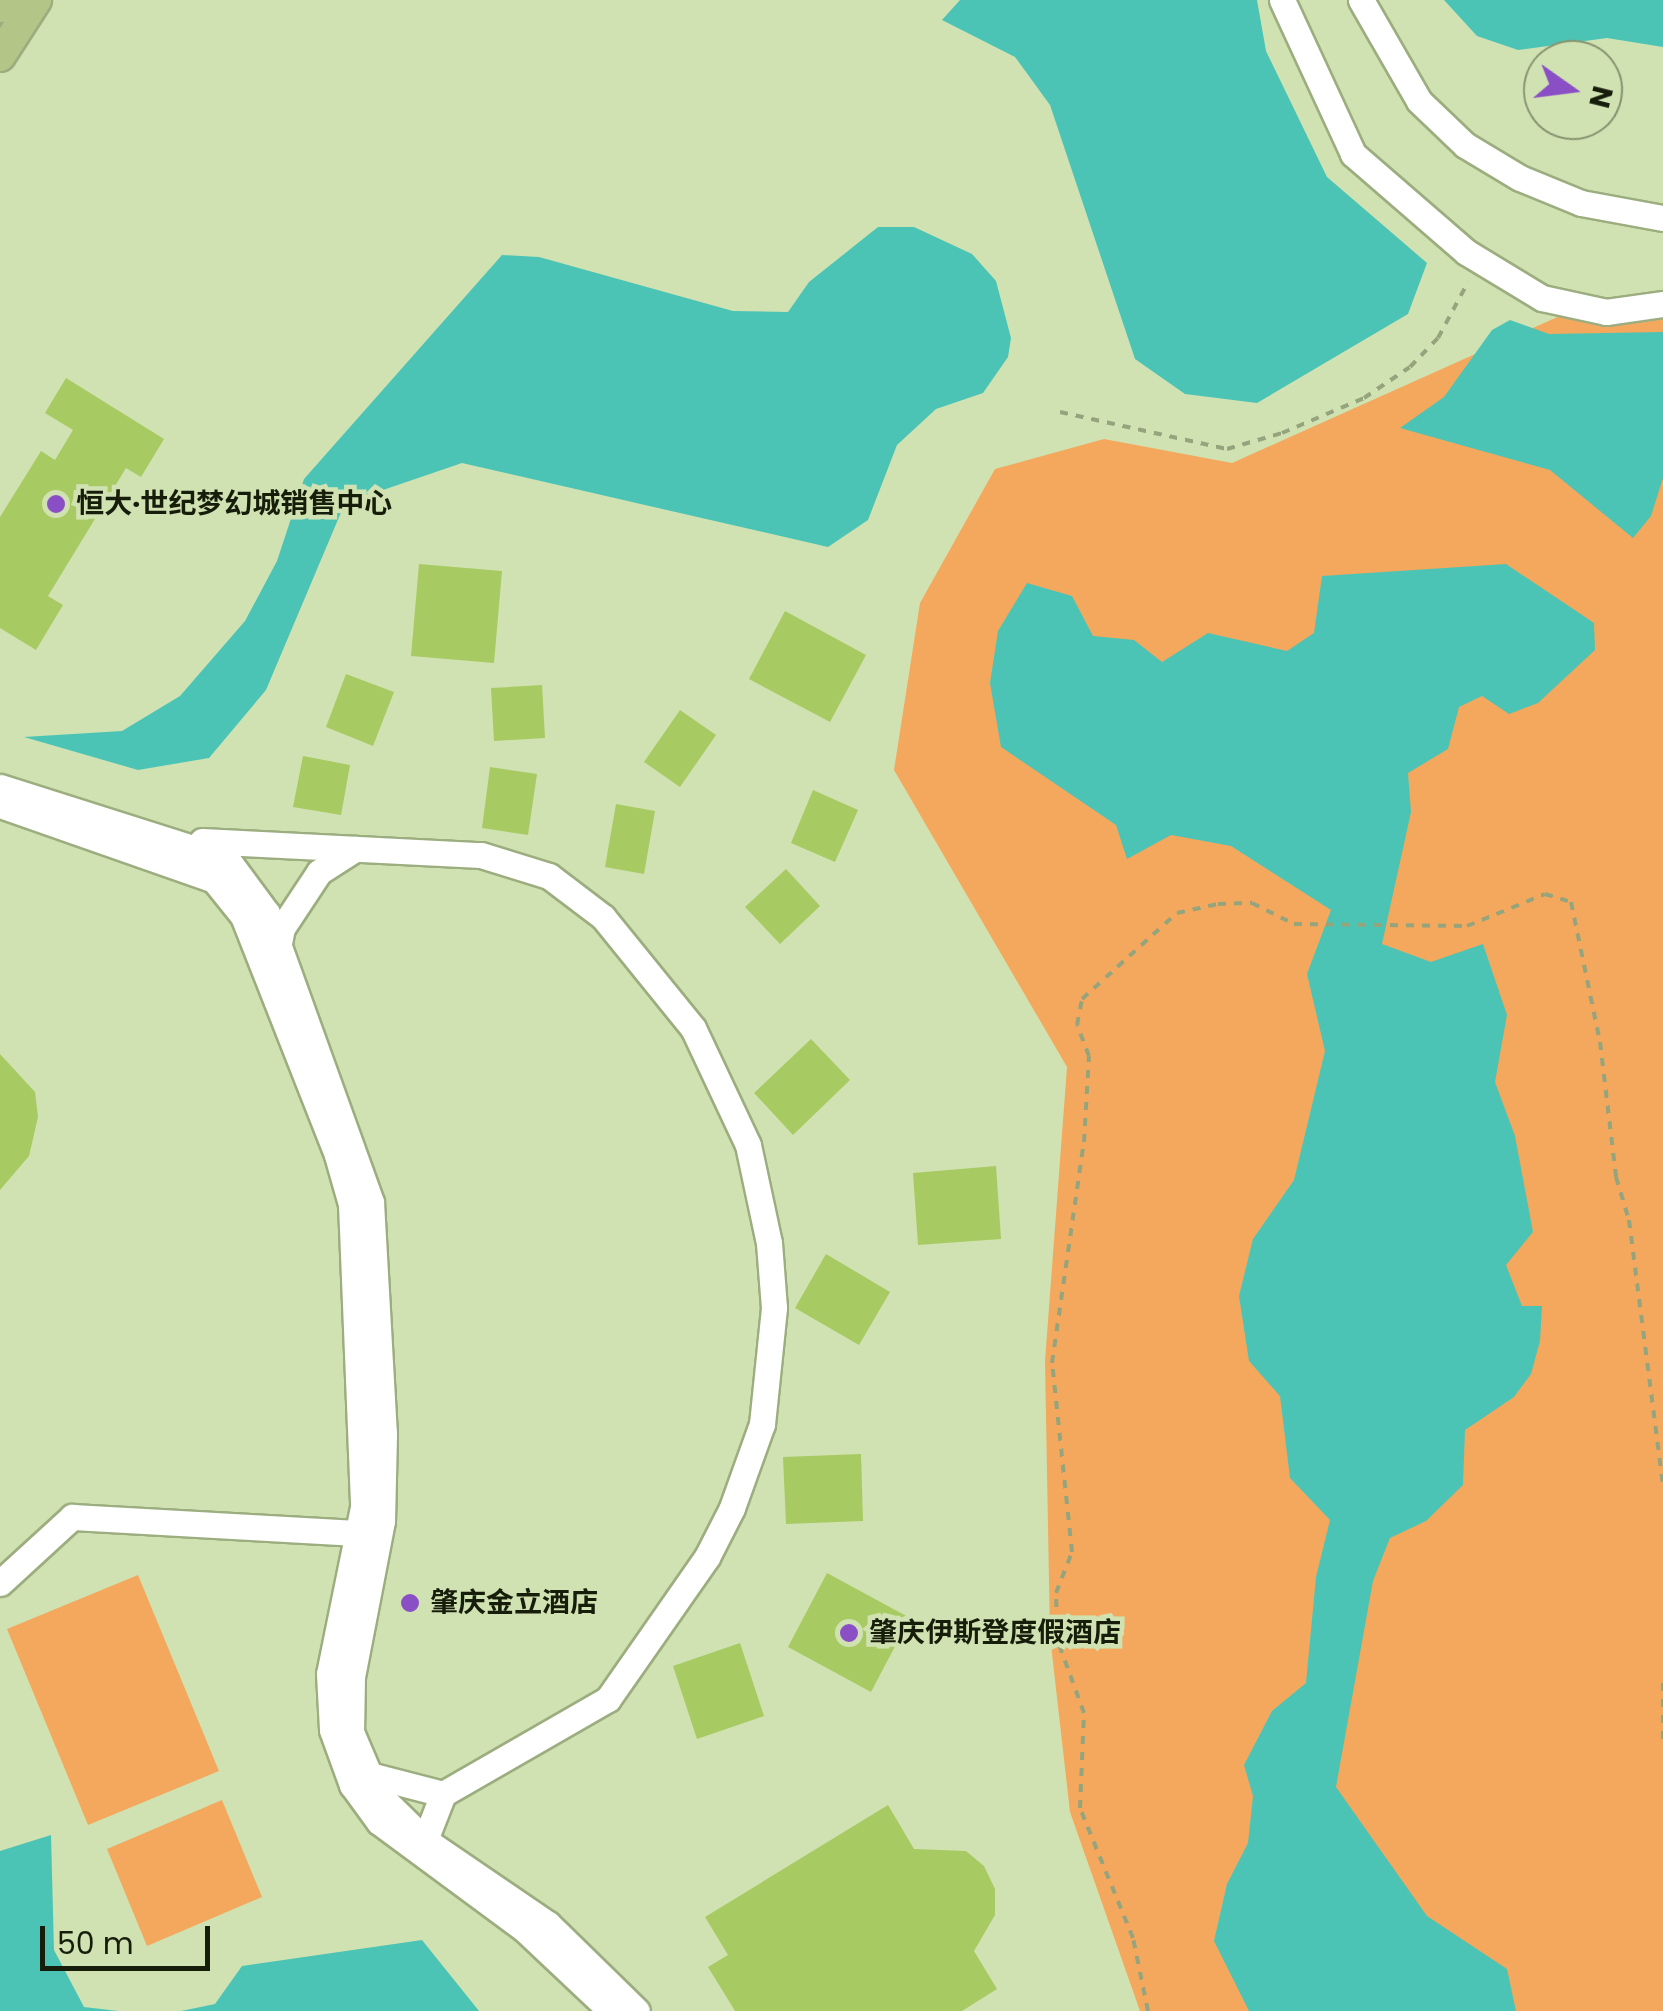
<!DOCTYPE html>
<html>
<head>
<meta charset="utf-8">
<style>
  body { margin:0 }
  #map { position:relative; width:1663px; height:2011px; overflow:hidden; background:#d0e2b2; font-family:Poppins,"Noto Sans SC",sans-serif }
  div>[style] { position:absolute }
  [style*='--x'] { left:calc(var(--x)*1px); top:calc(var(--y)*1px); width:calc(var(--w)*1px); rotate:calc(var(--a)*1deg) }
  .green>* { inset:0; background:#f3a85d }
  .water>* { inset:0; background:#4bc4b6 }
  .building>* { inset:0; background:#a8ca62 }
  .path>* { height:4px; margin-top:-2px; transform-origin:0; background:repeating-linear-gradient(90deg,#95a47d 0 8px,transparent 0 16px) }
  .roads { filter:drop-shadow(2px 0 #9cad7f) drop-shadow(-2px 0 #9cad7f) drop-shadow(0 2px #9cad7f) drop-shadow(0 -2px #9cad7f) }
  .minor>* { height:25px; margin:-12.5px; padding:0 12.5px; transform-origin:12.5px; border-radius:12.5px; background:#fff }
  .major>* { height:30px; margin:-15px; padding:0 15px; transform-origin:15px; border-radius:15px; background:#b3c687 }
  .dots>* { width:28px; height:28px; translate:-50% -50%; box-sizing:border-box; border:5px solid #d0e2b2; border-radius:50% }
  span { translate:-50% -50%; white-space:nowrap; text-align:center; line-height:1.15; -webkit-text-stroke:9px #d0e2b2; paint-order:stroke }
  .poi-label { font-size:28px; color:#171d0b; font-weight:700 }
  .left { translate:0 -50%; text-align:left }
  .north { position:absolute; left:1523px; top:40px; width:100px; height:100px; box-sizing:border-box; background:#d0e2b2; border:2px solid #86936f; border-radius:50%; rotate:104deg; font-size:28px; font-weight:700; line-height:40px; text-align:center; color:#171d0b }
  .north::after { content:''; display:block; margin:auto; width:35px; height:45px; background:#8b4fc5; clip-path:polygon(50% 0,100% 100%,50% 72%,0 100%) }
  .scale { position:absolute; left:40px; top:1926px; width:170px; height:45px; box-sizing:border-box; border:5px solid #171d0b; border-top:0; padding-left:12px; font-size:30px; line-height:35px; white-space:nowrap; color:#171d0b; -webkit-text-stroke:8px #d0e2b2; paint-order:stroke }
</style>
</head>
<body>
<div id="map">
  <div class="green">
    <i style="clip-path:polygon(1571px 311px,1663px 313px,1663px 2011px,1140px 2011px,1070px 1812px,1050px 1636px,1045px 1361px,1067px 1067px,894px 770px,920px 603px,995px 469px,1104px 439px,1232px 463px)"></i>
    <i style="clip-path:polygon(138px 1575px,219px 1771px,88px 1825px,7px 1629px)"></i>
    <i style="clip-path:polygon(222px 1800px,262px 1897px,147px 1946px,107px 1849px)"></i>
  </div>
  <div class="water">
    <i style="clip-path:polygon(960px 0,1257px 0,1266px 51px,1327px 177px,1427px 263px,1408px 314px,1257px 403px,1185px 394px,1135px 359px,1050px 105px,1015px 57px,942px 20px)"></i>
    <i style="clip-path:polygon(1444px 0,1663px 0,1663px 47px,1607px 38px,1518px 50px,1477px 36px)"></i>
    <i style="clip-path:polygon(878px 227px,914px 227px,972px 254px,996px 281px,1011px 338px,1008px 357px,983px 393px,936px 409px,897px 445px,868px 520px,828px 547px,462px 463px,345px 503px,266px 690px,209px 758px,138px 770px,24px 737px,122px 731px,180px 696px,245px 621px,277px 561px,304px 479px,502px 255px,539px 257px,733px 311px,788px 312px,809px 282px)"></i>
    <i style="clip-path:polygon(1510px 320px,1549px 334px,1663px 332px,1663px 478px,1651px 516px,1633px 538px,1550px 470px,1400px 428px,1444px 397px,1492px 330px)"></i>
    <i style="clip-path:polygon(1506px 564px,1594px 623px,1595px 650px,1538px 703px,1509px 714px,1482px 696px,1459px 707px,1448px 749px,1408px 773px,1411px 812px,1382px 944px,1431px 962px,1483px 944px,1507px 1015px,1495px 1082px,1515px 1136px,1533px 1232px,1506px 1265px,1522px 1306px,1542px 1306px,1540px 1341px,1531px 1374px,1514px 1397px,1465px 1430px,1463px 1485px,1426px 1521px,1390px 1538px,1373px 1581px,1336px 1787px,1427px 1916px,1507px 1969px,1516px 2011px,1249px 2011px,1214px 1941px,1227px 1884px,1248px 1843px,1253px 1796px,1244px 1765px,1272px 1711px,1306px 1683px,1316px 1577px,1330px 1520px,1290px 1478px,1280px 1396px,1249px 1361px,1239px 1296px,1253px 1239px,1294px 1180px,1325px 1051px,1307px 974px,1331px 910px,1231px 846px,1171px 835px,1127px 859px,1116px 825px,1001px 747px,990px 683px,998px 631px,1027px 583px,1072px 596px,1093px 636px,1134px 640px,1162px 662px,1208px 633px,1287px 651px,1314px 633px,1322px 576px)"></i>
    <i style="clip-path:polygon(51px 1835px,54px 1950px,84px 2007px,118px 2011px,0 2011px,0 1851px)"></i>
    <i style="clip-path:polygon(422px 1940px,479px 2011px,181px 2011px,215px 2004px,242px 1966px)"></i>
  </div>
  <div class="building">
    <i style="clip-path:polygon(66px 378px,164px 439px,141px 477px,126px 468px,48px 596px,63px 605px,36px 650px,0 628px,0 517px,41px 451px,55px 460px,73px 430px,45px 413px)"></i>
    <i style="clip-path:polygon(419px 564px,502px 571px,494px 663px,411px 656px)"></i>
    <i style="clip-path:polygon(785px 611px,866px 655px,830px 722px,749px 679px)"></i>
    <i style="clip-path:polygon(346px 674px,394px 692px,373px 746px,326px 727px)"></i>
    <i style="clip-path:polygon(542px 685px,545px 738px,494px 741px,491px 688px)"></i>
    <i style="clip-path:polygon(680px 710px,716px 735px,680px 787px,644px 762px)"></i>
    <i style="clip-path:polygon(303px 756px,350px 765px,341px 815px,293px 807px)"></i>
    <i style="clip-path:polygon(490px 767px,537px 774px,528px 835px,482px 828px)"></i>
    <i style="clip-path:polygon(813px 790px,858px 810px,835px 862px,791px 843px)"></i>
    <i style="clip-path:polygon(616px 804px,655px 811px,644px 874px,605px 867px)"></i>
    <i style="clip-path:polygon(786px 869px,820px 906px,780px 944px,745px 907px)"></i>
    <i style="clip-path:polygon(811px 1039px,850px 1080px,793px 1135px,754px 1093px)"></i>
    <i style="clip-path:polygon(0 1054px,35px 1092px,38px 1117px,29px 1156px,0 1190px)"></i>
    <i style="clip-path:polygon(996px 1166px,1001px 1239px,918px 1245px,913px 1173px)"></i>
    <i style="clip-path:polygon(826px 1254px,890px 1292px,859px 1345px,795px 1308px)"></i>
    <i style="clip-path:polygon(861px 1454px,863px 1521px,786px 1524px,783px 1457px)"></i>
    <i style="clip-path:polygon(827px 1573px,910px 1618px,871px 1692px,788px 1647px)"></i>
    <i style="clip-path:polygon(740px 1643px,764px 1716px,697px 1739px,673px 1666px)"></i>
    <i style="clip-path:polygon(888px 1805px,914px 1849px,966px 1851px,984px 1866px,995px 1889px,995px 1915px,974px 1951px,997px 1989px,962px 2011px,735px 2011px,708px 1967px,728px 1955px,705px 1917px)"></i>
  </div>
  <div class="path">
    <i style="--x:1060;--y:412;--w:171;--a:12.5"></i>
    <i style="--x:1227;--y:449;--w:57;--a:-16.2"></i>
    <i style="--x:1282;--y:433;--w:89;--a:-23.1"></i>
    <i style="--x:1364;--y:398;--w:55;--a:-34"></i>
    <i style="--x:1410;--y:367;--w:40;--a:-46"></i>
    <i style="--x:1438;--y:338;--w:64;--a:-61.8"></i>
    <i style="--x:1663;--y:1683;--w:57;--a:90"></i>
    <i style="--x:1148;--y:2011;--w:75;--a:-101.6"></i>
    <i style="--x:1133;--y:1938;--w:140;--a:-112.2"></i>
    <i style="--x:1080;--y:1808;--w:95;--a:-87.6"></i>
    <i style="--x:1084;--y:1713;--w:79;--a:-110"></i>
    <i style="--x:1057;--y:1639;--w:46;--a:-91.2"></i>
    <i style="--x:1056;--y:1593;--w:44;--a:-68.7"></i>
    <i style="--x:1072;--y:1552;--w:190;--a:-96"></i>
    <i style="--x:1052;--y:1363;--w:223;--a:-81.8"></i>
    <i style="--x:1084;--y:1142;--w:86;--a:-86.7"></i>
    <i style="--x:1089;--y:1056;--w:33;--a:-111"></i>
    <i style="--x:1077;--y:1025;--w:26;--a:-79"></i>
    <i style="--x:1082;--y:999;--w:128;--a:-42.2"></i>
    <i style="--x:1177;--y:913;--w:42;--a:-12.4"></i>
    <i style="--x:1218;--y:904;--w:34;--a:-2"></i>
    <i style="--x:1252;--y:903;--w:47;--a:26.6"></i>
    <i style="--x:1294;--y:924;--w:173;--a:0.7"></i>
    <i style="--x:1467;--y:926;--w:84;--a:-22.3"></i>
    <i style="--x:1545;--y:894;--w:27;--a:17"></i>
    <i style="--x:1571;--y:902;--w:143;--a:78.3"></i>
    <i style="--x:1600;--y:1042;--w:136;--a:83.2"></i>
    <i style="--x:1616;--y:1177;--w:45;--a:73.2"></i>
    <i style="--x:1629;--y:1220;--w:268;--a:82.7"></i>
  </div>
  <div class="roads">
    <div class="minor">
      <i style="--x:1282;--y:0;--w:170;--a:65.2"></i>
      <i style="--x:1353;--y:154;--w:150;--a:40.9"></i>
      <i style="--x:1466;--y:252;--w:89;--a:31.2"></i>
      <i style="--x:1542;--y:298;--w:66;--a:12.3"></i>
      <i style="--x:1606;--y:312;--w:58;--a:-8"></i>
      <i style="--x:1361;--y:0;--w:116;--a:60.1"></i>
      <i style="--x:1419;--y:101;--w:64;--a:43.7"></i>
      <i style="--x:1465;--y:145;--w:64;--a:31"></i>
      <i style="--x:1520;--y:178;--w:66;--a:22.3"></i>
      <i style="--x:1581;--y:203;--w:83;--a:10.4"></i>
      <i style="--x:0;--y:787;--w:238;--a:17.6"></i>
      <i style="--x:227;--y:859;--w:67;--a:53.5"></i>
      <i style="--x:267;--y:913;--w:307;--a:70.2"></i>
      <i style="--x:371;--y:1202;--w:232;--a:86.8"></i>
      <i style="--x:384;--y:1434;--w:87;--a:91.3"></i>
      <i style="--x:382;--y:1521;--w:159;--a:100.9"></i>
      <i style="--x:352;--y:1677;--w:55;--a:91"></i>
      <i style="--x:351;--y:1732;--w:66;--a:66.9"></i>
      <i style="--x:377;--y:1793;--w:67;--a:44.4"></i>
      <i style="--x:425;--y:1840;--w:149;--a:34.3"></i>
      <i style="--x:548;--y:1924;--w:124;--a:44.3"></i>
      <i style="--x:0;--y:805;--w:227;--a:19.3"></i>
      <i style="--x:214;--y:880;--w:46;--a:51.1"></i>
      <i style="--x:243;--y:916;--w:257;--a:68.5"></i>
      <i style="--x:337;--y:1155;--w:51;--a:74.1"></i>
      <i style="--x:351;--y:1204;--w:303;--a:87.7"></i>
      <i style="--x:363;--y:1507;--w:170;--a:101.5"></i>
      <i style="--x:329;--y:1674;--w:56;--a:86.9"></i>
      <i style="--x:332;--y:1730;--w:59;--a:70"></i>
      <i style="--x:352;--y:1785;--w:46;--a:53.9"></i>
      <i style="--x:379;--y:1822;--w:180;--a:36.4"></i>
      <i style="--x:524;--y:1929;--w:120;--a:43.3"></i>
      <i style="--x:202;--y:841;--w:279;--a:2.9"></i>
      <i style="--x:481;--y:855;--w:71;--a:17.2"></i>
      <i style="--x:549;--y:876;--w:68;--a:37.2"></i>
      <i style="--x:603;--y:917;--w:143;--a:51"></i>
      <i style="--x:693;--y:1028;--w:129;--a:64.8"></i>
      <i style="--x:748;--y:1145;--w:100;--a:77.9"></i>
      <i style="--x:769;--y:1243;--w:65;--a:85.6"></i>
      <i style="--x:774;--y:1308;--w:117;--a:95.9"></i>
      <i style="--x:762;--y:1424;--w:89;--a:109.7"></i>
      <i style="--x:732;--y:1508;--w:55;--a:117"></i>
      <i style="--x:707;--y:1557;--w:173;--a:124.9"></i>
      <i style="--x:608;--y:1699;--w:190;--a:150.1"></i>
      <i style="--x:279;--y:943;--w:15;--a:-79"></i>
      <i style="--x:282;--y:928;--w:67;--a:-56.5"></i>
      <i style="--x:319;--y:872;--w:43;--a:-32.6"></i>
      <i style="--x:0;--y:1583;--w:98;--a:-42.5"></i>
      <i style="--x:72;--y:1517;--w:286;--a:3.2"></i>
      <i style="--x:370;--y:1775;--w:75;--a:14.6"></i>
      <i style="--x:443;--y:1794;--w:49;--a:111.4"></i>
    </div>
    <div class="major">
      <i style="--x:0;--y:7;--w:8;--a:-60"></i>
      <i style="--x:0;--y:56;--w:67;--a:-57.3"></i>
    </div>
  </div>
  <div class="dots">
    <i style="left:56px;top:504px;background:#8b4fc5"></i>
    <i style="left:410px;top:1603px;background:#8b4fc5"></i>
    <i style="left:849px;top:1633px;background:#8b4fc5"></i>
  </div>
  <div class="poi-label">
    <span class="left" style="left:76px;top:504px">恒大·世纪梦幻城销售中心</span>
    <span class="left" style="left:430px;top:1603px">肇庆金立酒店</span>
    <span class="left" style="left:869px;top:1633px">肇庆伊斯登度假酒店</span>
  </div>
  <div class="north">N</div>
  <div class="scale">50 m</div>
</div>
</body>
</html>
